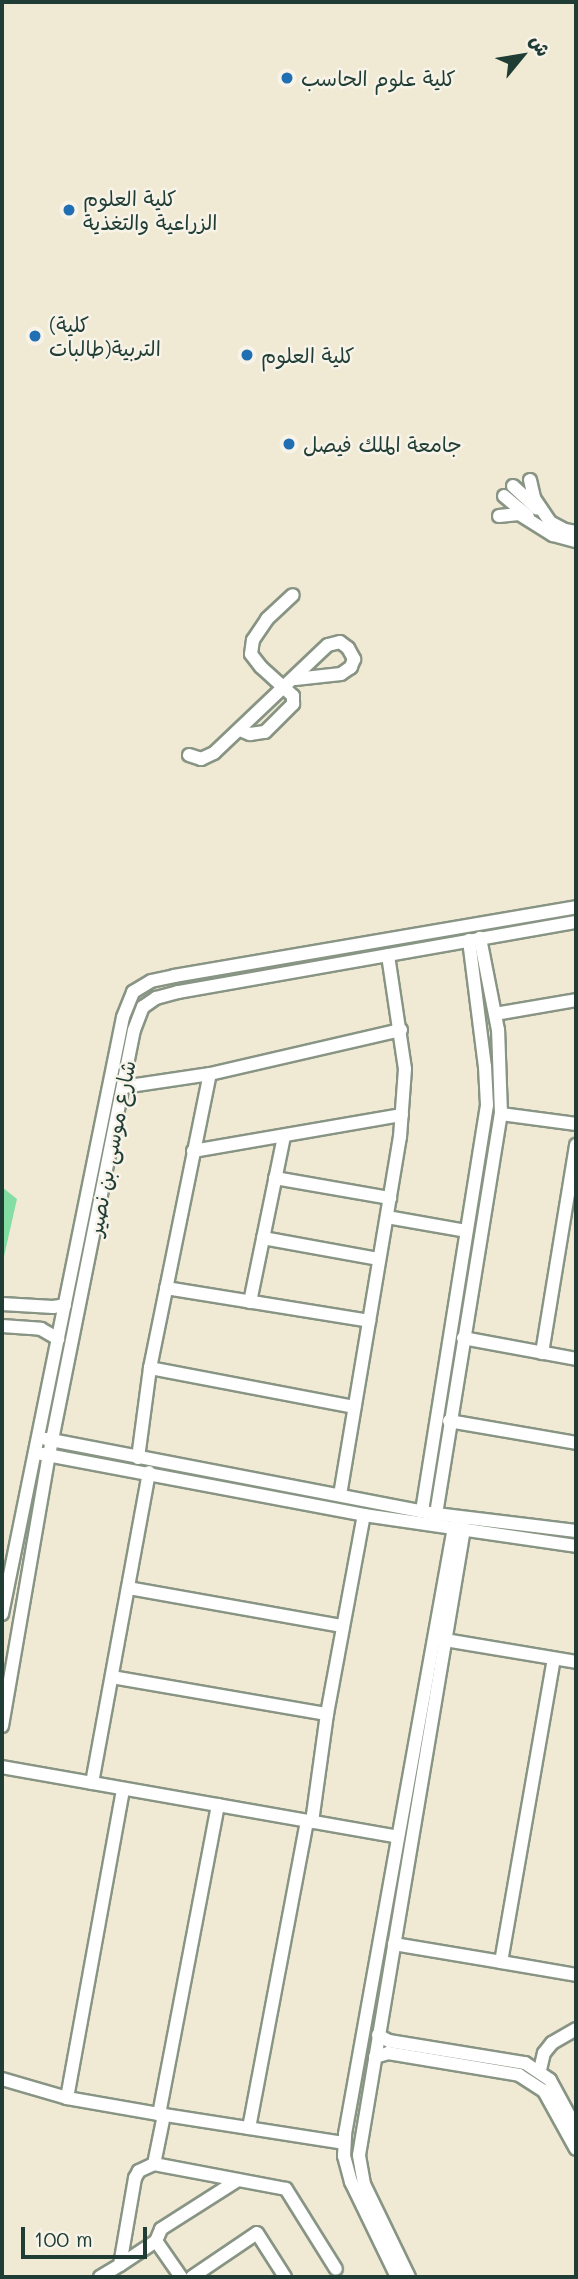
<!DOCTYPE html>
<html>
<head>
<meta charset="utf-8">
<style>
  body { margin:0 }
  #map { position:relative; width:578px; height:2279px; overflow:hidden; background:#f0ead4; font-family:Mali,"Playpen Sans Arabic",sans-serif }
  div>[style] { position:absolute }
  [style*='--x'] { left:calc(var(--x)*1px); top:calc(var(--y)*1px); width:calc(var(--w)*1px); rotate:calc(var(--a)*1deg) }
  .green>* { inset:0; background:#84dda3 }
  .roads { filter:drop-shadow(2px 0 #889484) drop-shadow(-2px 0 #889484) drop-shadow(0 2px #889484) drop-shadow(0 -2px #889484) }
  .minor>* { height:12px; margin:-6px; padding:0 6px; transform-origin:6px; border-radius:6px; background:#fff }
  .dots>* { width:19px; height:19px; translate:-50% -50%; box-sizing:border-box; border:4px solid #f7f3e8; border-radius:50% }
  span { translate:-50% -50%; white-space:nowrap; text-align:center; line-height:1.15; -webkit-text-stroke:5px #f7f3e8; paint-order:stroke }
  .poi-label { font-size:21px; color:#1f3d34 }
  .left { translate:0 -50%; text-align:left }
  .street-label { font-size:21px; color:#1f3d34 }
  .frame { position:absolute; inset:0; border:4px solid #1f3d34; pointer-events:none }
  .north { position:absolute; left:487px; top:21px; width:70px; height:70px; -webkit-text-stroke:5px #f7f3e8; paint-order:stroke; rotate:60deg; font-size:19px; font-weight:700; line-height:28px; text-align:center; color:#1f3d34 }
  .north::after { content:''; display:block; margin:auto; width:24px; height:32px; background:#1f3d34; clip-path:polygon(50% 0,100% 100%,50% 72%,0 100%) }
  .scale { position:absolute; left:21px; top:2227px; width:126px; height:32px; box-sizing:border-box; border:4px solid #1f3d34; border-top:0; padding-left:9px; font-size:21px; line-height:24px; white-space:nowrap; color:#1f3d34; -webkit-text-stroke:5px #f7f3e8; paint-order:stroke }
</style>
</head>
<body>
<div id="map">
  <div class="green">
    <i style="clip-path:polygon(2px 1187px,17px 1199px,2px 1265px)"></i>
  </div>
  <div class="roads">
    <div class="minor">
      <i style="--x:530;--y:480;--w:18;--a:77"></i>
      <i style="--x:534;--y:498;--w:29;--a:56"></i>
      <i style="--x:550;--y:522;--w:17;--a:28"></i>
      <i style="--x:565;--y:530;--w:11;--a:10"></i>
      <i style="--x:513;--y:486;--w:33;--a:43"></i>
      <i style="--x:504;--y:496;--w:31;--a:40"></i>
      <i style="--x:499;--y:516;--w:20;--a:-6"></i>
      <i style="--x:519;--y:514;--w:40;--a:32"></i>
      <i style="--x:553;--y:535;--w:24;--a:15"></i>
      <i style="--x:240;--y:730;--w:11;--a:22"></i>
      <i style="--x:250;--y:734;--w:15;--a:-8"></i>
      <i style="--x:265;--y:732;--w:40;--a:-45"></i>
      <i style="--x:293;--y:704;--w:8;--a:-90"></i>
      <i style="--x:293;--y:696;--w:43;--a:-137.8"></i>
      <i style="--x:261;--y:667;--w:16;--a:-128"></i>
      <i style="--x:251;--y:654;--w:14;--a:-82"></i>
      <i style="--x:253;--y:640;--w:25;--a:-56"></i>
      <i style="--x:267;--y:619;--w:35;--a:-43"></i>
      <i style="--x:189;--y:755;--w:13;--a:18"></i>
      <i style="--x:201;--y:759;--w:14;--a:-25"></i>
      <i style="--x:214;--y:753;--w:157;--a:-43.5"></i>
      <i style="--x:328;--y:645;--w:12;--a:-14"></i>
      <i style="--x:340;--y:642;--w:10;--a:37"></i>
      <i style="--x:348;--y:648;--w:13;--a:61"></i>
      <i style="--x:354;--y:659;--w:9;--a:111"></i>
      <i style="--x:351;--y:667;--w:12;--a:145"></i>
      <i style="--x:341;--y:674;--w:46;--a:173.8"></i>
      <i style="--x:495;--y:1014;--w:82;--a:-9.8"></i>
      <i style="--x:123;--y:1087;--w:88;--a:-8.5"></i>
      <i style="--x:210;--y:1074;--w:196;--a:-13"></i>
      <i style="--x:501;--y:1114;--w:76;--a:7.6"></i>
      <i style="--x:193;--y:1151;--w:212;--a:-9.8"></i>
      <i style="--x:275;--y:1178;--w:117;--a:9.9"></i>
      <i style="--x:387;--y:1217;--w:80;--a:10"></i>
      <i style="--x:263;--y:1238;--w:118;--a:10.3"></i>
      <i style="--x:166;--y:1288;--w:206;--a:9.2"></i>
      <i style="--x:250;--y:1302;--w:169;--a:-78.4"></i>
      <i style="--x:2;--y:1304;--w:51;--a:3.4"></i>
      <i style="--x:53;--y:1307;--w:12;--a:-9"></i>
      <i style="--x:2;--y:1326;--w:39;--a:4"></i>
      <i style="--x:41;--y:1329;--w:20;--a:30"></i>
      <i style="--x:463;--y:1338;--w:115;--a:10.5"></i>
      <i style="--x:542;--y:1353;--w:211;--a:-80.7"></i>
      <i style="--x:150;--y:1368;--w:208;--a:10.8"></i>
      <i style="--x:449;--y:1421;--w:129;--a:9.8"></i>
      <i style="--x:46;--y:1439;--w:397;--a:10.9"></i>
      <i style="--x:436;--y:1514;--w:141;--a:6.9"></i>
      <i style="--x:42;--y:1454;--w:328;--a:10.7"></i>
      <i style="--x:364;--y:1515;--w:214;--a:8.3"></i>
      <i style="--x:138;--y:1458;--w:91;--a:-82.4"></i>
      <i style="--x:150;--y:1368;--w:300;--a:-78.5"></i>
      <i style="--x:340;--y:1495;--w:363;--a:-80.5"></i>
      <i style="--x:400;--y:1137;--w:68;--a:-85.8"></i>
      <i style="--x:405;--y:1069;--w:115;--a:-98.5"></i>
      <i style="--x:422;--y:1511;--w:411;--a:-80.9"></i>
      <i style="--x:487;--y:1105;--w:38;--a:-93"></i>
      <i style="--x:485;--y:1067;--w:128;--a:-97.2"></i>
      <i style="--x:436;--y:1514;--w:405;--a:-80.8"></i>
      <i style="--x:501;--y:1114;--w:84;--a:-92"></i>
      <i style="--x:498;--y:1030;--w:94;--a:-101.1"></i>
      <i style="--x:128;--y:1588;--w:216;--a:10.1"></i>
      <i style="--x:2;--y:1614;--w:609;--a:-78.54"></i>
      <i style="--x:123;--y:1017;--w:27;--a:-68"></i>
      <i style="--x:133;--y:992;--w:21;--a:-31"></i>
      <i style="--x:151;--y:981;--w:24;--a:-12"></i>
      <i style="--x:174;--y:976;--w:408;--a:-9.7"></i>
      <i style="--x:439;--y:1639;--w:139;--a:9.5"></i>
      <i style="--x:112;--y:1677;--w:218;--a:9.8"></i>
      <i style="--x:327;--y:1714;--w:202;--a:-79.5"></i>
      <i style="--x:2;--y:1726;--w:275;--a:-80.2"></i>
      <i style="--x:49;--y:1455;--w:433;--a:-78.7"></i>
      <i style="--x:134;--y:1030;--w:25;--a:-69"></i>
      <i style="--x:143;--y:1007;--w:16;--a:-35"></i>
      <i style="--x:156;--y:998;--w:23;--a:-15"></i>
      <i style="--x:178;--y:992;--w:404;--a:-10"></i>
      <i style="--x:2;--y:1767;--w:401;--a:10"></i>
      <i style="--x:92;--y:1783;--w:316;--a:-79.6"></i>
      <i style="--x:218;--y:1805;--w:315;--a:100.8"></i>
      <i style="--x:159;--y:2114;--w:187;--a:8.9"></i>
      <i style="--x:312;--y:1822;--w:109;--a:-82.1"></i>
      <i style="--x:394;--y:1944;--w:109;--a:9.5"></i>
      <i style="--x:501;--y:1962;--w:308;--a:-80.1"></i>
      <i style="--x:501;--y:1962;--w:76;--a:9.8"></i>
      <i style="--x:378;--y:2035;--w:13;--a:29"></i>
      <i style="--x:389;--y:2041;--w:138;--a:9.2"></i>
      <i style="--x:525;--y:2063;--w:30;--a:34"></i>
      <i style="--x:550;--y:2080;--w:55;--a:61.6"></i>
      <i style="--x:375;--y:2057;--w:14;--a:-17"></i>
      <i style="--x:388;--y:2053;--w:133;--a:9.5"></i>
      <i style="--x:519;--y:2075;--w:30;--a:33"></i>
      <i style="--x:544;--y:2091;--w:66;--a:61.1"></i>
      <i style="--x:540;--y:2070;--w:17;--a:-77"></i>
      <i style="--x:544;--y:2053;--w:13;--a:-51"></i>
      <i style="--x:552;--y:2043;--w:28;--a:-30"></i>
      <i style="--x:2;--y:2079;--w:68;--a:16.3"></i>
      <i style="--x:67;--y:2098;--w:93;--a:9.9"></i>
      <i style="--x:67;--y:2098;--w:314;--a:-79.7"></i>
      <i style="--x:164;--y:2115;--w:50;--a:101.5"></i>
      <i style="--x:154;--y:2164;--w:134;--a:10.7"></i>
      <i style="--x:286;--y:2189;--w:94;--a:58"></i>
      <i style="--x:249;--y:2128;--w:312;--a:-79.3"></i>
      <i style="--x:154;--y:2164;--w:17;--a:155"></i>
      <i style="--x:139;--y:2171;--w:8;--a:120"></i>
      <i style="--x:135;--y:2178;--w:88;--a:99.8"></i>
      <i style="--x:120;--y:2265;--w:43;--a:-33.7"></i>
      <i style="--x:156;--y:2241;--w:44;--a:55.2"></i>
      <i style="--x:156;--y:2241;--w:13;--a:-67"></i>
      <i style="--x:161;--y:2229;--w:91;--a:-32.5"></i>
      <i style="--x:100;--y:2277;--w:23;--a:-31"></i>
      <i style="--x:192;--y:2277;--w:78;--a:-34.1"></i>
      <i style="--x:257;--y:2233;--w:52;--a:57.5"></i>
      <i style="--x:397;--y:2277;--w:106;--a:-115.8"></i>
      <i style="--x:351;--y:2182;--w:27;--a:-105"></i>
      <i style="--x:344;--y:2156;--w:22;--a:-87"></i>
      <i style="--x:345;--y:2134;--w:617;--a:-79.82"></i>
      <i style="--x:409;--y:2277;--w:103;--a:-115.8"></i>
      <i style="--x:364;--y:2184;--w:29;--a:-100"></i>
      <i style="--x:359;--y:2155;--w:635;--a:-80.48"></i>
    </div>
  </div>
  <div class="dots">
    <i style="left:287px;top:78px;background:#1f6fb2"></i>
    <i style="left:69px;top:210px;background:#1f6fb2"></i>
    <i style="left:35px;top:336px;background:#1f6fb2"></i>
    <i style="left:247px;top:355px;background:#1f6fb2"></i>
    <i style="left:289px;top:444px;background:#1f6fb2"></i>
  </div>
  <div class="poi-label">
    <span class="left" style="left:301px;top:78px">كلية علوم الحاسب</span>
    <span class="left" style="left:83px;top:210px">كلية العلوم<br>الزراعية والتغذية</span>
    <span class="left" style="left:49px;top:336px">(كلية<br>التربية(طالبات</span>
    <span class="left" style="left:261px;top:355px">كلية العلوم</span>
    <span class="left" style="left:303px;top:444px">جامعة الملك فيصل</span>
  </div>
  <div class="street-label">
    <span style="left:111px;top:1148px;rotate:-79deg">شارع موسى بن نصير</span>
  </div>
  <div class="frame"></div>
  <div class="north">ش</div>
  <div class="scale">100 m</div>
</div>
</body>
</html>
